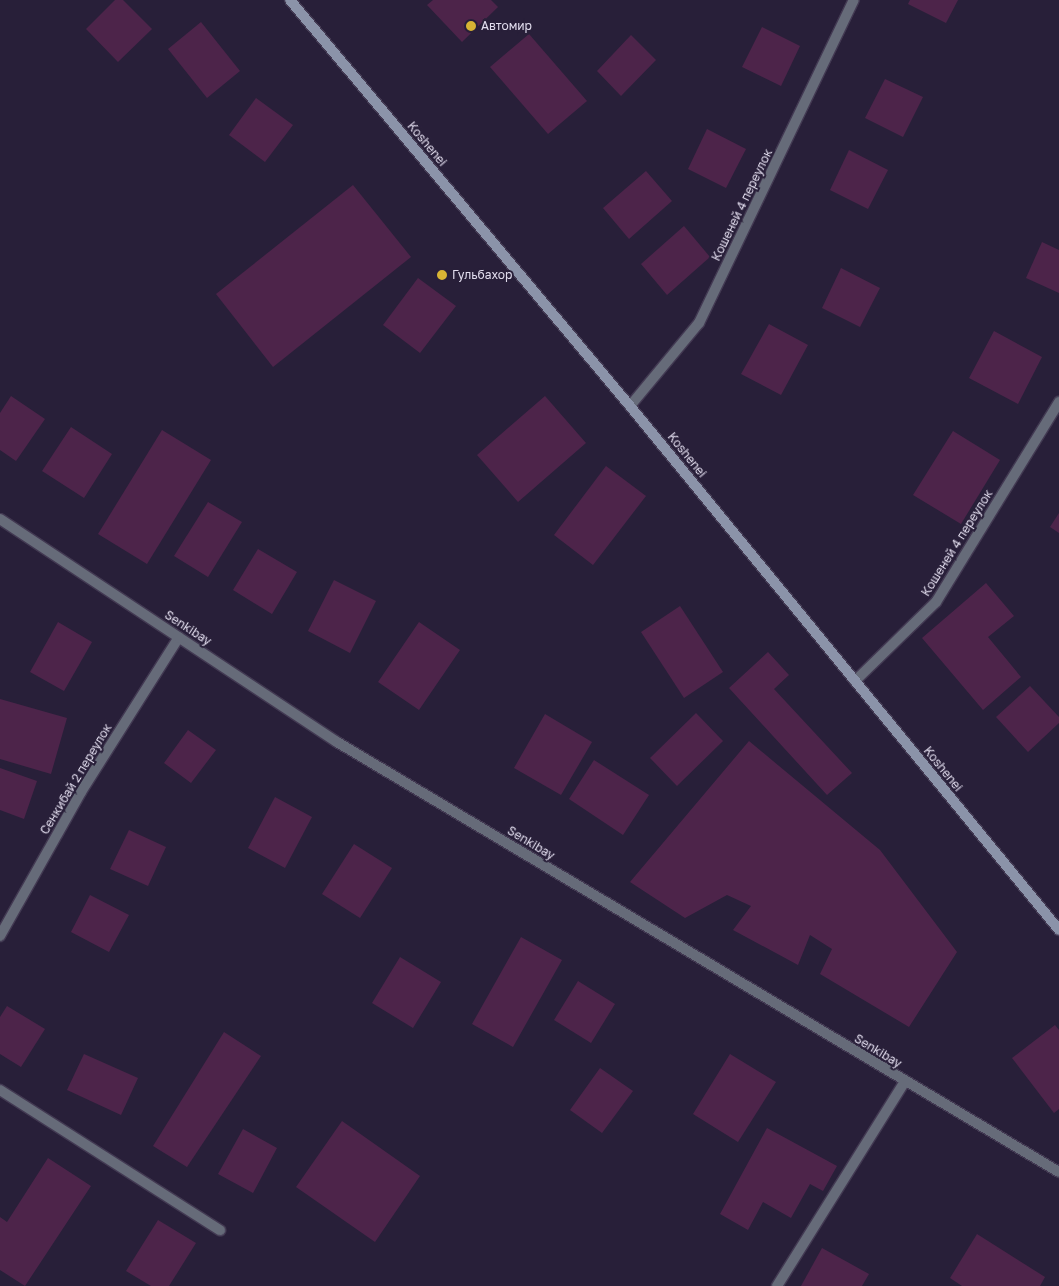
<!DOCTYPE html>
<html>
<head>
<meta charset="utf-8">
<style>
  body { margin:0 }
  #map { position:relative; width:1059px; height:1286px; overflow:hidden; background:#281f39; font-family:"Golos Text",sans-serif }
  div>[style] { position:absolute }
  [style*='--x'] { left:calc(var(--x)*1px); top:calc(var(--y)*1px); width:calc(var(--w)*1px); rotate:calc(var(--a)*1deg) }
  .building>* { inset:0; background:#4d244a }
  .roads { filter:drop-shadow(1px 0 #423952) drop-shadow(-1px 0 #423952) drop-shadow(0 1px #423952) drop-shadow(0 -1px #423952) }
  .service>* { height:10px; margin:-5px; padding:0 5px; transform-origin:5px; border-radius:5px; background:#666b79 }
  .minor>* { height:10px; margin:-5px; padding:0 5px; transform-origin:5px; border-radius:5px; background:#666b79 }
  .tertiary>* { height:10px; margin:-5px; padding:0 5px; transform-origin:5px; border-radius:5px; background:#666b79 }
  .secondary>* { height:10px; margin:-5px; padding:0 5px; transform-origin:5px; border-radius:5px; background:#8b93a9 }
  .dots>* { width:14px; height:14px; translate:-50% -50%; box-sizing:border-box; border:2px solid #281f39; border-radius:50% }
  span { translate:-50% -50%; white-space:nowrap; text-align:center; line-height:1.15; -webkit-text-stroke:4px #281f39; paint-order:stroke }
  .poi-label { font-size:12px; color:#e1dced }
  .left { translate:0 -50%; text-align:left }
  .street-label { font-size:12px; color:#e1dced }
</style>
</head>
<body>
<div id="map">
  <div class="building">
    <i style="clip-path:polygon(115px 0,123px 0,152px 29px,118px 62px,86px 29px)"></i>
    <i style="clip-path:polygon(433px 0,491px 0,498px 7px,462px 42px,427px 5px)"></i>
    <i style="clip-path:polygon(910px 0,958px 0,946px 23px,908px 4px)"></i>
    <i style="clip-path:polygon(201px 22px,240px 71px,207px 98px,168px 49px)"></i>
    <i style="clip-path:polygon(762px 27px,800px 46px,781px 86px,742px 67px)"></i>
    <i style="clip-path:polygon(529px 34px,587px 101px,548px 134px,490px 67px)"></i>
    <i style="clip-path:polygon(631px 35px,656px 60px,621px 96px,597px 71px)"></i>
    <i style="clip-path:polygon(885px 79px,923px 97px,903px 137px,865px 118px)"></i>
    <i style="clip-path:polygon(256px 98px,293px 125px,265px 162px,229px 135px)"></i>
    <i style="clip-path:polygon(707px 129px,746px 149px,726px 188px,688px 169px)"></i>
    <i style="clip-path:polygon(849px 150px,888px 170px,868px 209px,830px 190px)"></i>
    <i style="clip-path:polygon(646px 171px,672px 201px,629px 239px,603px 208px)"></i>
    <i style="clip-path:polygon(353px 185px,411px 257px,273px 367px,216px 294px)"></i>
    <i style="clip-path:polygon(684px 226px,710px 257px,667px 295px,641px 264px)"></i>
    <i style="clip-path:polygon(1042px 242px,1059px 250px,1059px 293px,1026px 278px)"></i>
    <i style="clip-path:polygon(841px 268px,880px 288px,860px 327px,822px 308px)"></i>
    <i style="clip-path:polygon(418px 278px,456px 306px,420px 353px,383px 325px)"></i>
    <i style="clip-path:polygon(769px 324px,808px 345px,781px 395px,741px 374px)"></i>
    <i style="clip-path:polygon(994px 331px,1042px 357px,1018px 404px,969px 378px)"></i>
    <i style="clip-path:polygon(11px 396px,45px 419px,16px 461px,0 450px,0 413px)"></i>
    <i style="clip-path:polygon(545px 396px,586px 443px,518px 502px,477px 455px)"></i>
    <i style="clip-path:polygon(71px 427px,112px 454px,84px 498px,42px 471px)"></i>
    <i style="clip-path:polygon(162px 430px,211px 460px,147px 564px,98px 534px)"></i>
    <i style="clip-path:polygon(953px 431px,1000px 460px,961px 524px,913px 495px)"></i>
    <i style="clip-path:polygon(606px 466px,646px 496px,593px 565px,554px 535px)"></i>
    <i style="clip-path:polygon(208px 502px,242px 522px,208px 577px,174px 556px)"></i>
    <i style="clip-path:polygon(1059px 513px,1059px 533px,1050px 527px)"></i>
    <i style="clip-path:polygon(258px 549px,297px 572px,272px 614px,233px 590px)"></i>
    <i style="clip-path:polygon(334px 580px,376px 601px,350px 653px,308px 631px)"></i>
    <i style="clip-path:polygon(986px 583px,1014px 616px,988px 637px,1021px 677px,983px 710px,922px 638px)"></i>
    <i style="clip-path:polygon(680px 606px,723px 672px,684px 698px,641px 632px)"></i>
    <i style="clip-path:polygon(58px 622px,92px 642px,64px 691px,30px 672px)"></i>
    <i style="clip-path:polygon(419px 622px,460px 650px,419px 710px,378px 682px)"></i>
    <i style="clip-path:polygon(768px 652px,789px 675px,774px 689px,852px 773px,827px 795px,729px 688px)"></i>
    <i style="clip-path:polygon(1030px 686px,1059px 717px,1059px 723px,1028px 752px,996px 717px)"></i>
    <i style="clip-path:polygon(0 699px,67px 718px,51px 774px,0 759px)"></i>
    <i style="clip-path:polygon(696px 713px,723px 741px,677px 786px,650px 758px)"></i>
    <i style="clip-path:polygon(545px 714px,592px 742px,561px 795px,514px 768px)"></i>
    <i style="clip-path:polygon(188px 730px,216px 750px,191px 783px,164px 763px)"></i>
    <i style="clip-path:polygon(749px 741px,880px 850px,957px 952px,909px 1027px,820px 974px,832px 949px,810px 935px,798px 965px,733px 930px,751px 906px,727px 895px,685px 918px,630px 882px)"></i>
    <i style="clip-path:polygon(594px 760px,649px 795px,623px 835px,569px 799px)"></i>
    <i style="clip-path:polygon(0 768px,37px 781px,24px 819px,0 810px)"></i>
    <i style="clip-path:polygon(275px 797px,312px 817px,285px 868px,248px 848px)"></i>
    <i style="clip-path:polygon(129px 830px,166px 847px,148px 886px,110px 869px)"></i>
    <i style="clip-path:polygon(354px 844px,392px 868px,360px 918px,322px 894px)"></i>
    <i style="clip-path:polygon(90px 895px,129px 915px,109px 952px,71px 932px)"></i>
    <i style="clip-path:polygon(521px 937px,562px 960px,513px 1047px,472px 1024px)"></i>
    <i style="clip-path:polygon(400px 957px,441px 982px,413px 1028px,372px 1003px)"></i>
    <i style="clip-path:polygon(578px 981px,615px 1004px,591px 1043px,554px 1020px)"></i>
    <i style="clip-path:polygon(7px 1006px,45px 1029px,21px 1067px,0 1054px,0 1017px)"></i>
    <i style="clip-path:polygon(1055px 1025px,1059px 1030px,1059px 1109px,1054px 1113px,1012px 1058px)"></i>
    <i style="clip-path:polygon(224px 1032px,261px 1056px,187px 1167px,153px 1146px)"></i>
    <i style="clip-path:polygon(84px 1054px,138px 1078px,121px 1115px,67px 1090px)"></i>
    <i style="clip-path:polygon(730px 1054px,776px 1082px,738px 1142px,693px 1114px)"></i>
    <i style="clip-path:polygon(600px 1068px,633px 1091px,602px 1133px,570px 1110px)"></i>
    <i style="clip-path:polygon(342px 1121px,420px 1176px,375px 1242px,296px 1187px)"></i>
    <i style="clip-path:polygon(767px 1128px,837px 1166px,823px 1191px,810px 1184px,791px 1218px,763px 1202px,748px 1230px,720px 1214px)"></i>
    <i style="clip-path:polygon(243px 1129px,277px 1148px,253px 1193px,218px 1174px)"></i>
    <i style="clip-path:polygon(48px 1158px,91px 1186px,25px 1286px,0 1270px,0 1217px,7px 1222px)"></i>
    <i style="clip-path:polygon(158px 1220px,196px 1243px,169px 1286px,151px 1286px,126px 1271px)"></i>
    <i style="clip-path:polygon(977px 1234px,1045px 1277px,1040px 1286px,962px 1286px,950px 1278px)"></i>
    <i style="clip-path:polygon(822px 1248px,869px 1274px,862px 1286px,801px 1286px)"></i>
  </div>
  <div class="roads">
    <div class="service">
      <i style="--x:0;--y:936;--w:165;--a:-60.6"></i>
      <i style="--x:81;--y:792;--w:183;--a:-57.7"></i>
      <i style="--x:777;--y:1286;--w:242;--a:-58"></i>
    </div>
    <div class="minor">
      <i style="--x:630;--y:406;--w:108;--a:-50.3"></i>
      <i style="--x:699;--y:323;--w:358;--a:-64.4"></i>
      <i style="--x:855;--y:681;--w:113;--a:-44.3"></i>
      <i style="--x:936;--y:602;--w:235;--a:-58.4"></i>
      <i style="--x:0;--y:1090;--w:261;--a:32.5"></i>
    </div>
    <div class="tertiary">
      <i style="--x:0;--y:519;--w:404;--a:33.5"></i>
      <i style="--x:337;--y:742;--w:840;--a:30.78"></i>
    </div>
    <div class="secondary">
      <i style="--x:290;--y:0;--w:530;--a:50.06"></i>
      <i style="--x:630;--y:406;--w:677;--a:50.69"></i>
    </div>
  </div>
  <div class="dots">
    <i style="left:471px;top:26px;background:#d8b434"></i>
    <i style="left:442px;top:275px;background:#d8b434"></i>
  </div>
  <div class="poi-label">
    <span class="left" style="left:481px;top:26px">Автомир</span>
    <span class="left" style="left:452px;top:275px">Гульбахор</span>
  </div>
  <div class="street-label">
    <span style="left:427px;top:144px;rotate:50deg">Koshenei</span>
    <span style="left:742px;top:205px;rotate:-64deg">Кошеней 4 переулок</span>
    <span style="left:687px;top:455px;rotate:51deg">Koshenei</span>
    <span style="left:957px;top:543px;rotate:-58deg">Кошеней 4 переулок</span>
    <span style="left:188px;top:628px;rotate:33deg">Senkibay</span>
    <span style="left:943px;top:769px;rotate:51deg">Koshenei</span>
    <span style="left:76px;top:779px;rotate:-59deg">Сенкибай 2 переулок</span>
    <span style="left:531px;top:843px;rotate:31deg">Senkibay</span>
    <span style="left:878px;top:1051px;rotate:31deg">Senkibay</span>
  </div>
</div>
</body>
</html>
